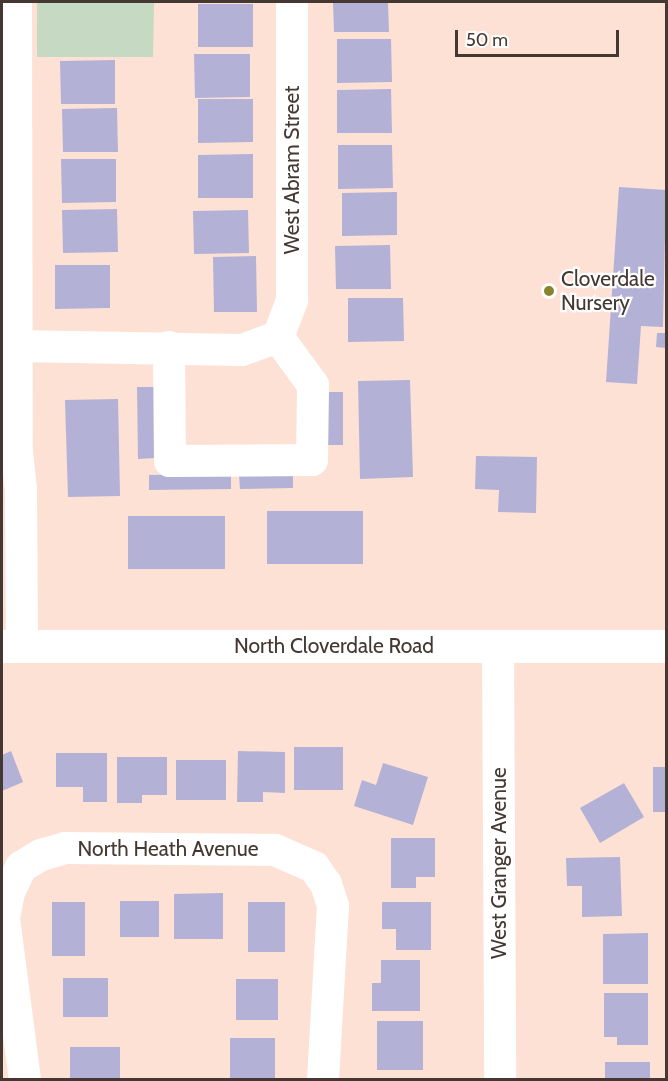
<!DOCTYPE html>
<html>
<head>
<meta charset="utf-8">
<style>
  body { margin:0 }
  #map { position:relative; width:668px; height:1081px; overflow:hidden; background:#fde1d5; font-family:Cabin,sans-serif }
  div>[style] { position:absolute }
  [style*='--x'] { left:calc(var(--x)*1px); top:calc(var(--y)*1px); width:calc(var(--w)*1px); rotate:calc(var(--a)*1deg) }
  .green>* { inset:0; background:#c6d9c2 }
  .building>* { inset:0; background:#b4b1d6 }
  .minor>* { height:32px; margin:-16px; padding:0 16px; transform-origin:16px; border-radius:16px; background:#fff }
  .major>* { height:33px; margin:-16.5px; padding:0 16.5px; transform-origin:16.5px; border-radius:16.5px; background:#fff }
  .dots>* { width:16px; height:16px; translate:-50% -50%; box-sizing:border-box; border:3px solid #fff; border-radius:50% }
  span { translate:-50% -50%; white-space:nowrap; text-align:center; line-height:1.15; -webkit-text-stroke:4.5px #fff; paint-order:stroke }
  .street-label { font-size:21px; color:#453832 }
  .poi-label { font-size:21px; color:#453832 }
  .left { translate:0 -50%; text-align:left }
  .frame { position:absolute; inset:0; border:3px solid #453832; pointer-events:none }
  .scale { position:absolute; left:455px; top:30px; width:164px; height:27px; box-sizing:border-box; border:3px solid #453832; border-top:0; padding-left:8px; font-size:18px; line-height:21px; white-space:nowrap; color:#453832; -webkit-text-stroke:4px #fff; paint-order:stroke }
</style>
</head>
<body>
<div id="map">
  <div class="green">
    <i style="clip-path:polygon(37px 2px,154px 2px,153px 57px,37px 57px)"></i>
  </div>
  <div class="building">
    <i style="clip-path:polygon(333px 2px,388px 2px,389px 32px,334px 32px)"></i>
    <i style="clip-path:polygon(198px 4px,253px 4px,253px 47px,198px 47px)"></i>
    <i style="clip-path:polygon(337px 39px,391px 39px,392px 82px,337px 83px)"></i>
    <i style="clip-path:polygon(194px 54px,250px 54px,250px 97px,195px 98px)"></i>
    <i style="clip-path:polygon(115px 60px,115px 104px,61px 104px,60px 61px)"></i>
    <i style="clip-path:polygon(391px 89px,392px 133px,337px 133px,337px 90px)"></i>
    <i style="clip-path:polygon(198px 99px,253px 99px,253px 142px,198px 143px)"></i>
    <i style="clip-path:polygon(117px 108px,118px 152px,63px 152px,62px 109px)"></i>
    <i style="clip-path:polygon(338px 145px,392px 145px,393px 188px,338px 189px)"></i>
    <i style="clip-path:polygon(253px 154px,253px 198px,198px 198px,198px 155px)"></i>
    <i style="clip-path:polygon(61px 159px,116px 159px,116px 202px,62px 203px)"></i>
    <i style="clip-path:polygon(619px 187px,666px 190px,663px 327px,641px 326px,637px 384px,606px 382px)"></i>
    <i style="clip-path:polygon(397px 192px,397px 235px,342px 236px,342px 193px)"></i>
    <i style="clip-path:polygon(117px 209px,118px 252px,63px 253px,62px 210px)"></i>
    <i style="clip-path:polygon(248px 210px,249px 253px,194px 254px,193px 211px)"></i>
    <i style="clip-path:polygon(390px 245px,391px 289px,336px 289px,335px 246px)"></i>
    <i style="clip-path:polygon(256px 256px,257px 312px,214px 312px,213px 257px)"></i>
    <i style="clip-path:polygon(55px 265px,110px 265px,110px 308px,55px 309px)"></i>
    <i style="clip-path:polygon(348px 298px,403px 298px,404px 341px,348px 342px)"></i>
    <i style="clip-path:polygon(657px 333px,666px 333px,666px 348px,656px 347px)"></i>
    <i style="clip-path:polygon(410px 380px,413px 477px,360px 479px,358px 381px)"></i>
    <i style="clip-path:polygon(137px 387px,155px 387px,155px 458px,138px 459px)"></i>
    <i style="clip-path:polygon(325px 392px,343px 392px,343px 445px,325px 445px)"></i>
    <i style="clip-path:polygon(118px 399px,120px 496px,68px 497px,65px 400px)"></i>
    <i style="clip-path:polygon(476px 456px,537px 457px,536px 513px,498px 512px,499px 490px,475px 489px)"></i>
    <i style="clip-path:polygon(231px 474px,231px 489px,149px 490px,149px 475px)"></i>
    <i style="clip-path:polygon(293px 474px,293px 488px,240px 489px,239px 475px)"></i>
    <i style="clip-path:polygon(267px 511px,363px 511px,363px 564px,267px 564px)"></i>
    <i style="clip-path:polygon(128px 516px,225px 516px,225px 569px,128px 569px)"></i>
    <i style="clip-path:polygon(294px 747px,343px 747px,343px 790px,294px 790px)"></i>
    <i style="clip-path:polygon(11px 751px,23px 782px,2px 791px,2px 755px)"></i>
    <i style="clip-path:polygon(238px 751px,285px 752px,285px 793px,263px 792px,263px 802px,237px 802px)"></i>
    <i style="clip-path:polygon(56px 753px,107px 753px,107px 802px,83px 802px,83px 787px,56px 787px)"></i>
    <i style="clip-path:polygon(117px 757px,167px 757px,167px 795px,142px 795px,142px 803px,117px 803px)"></i>
    <i style="clip-path:polygon(176px 760px,226px 760px,226px 800px,176px 800px)"></i>
    <i style="clip-path:polygon(383px 763px,428px 777px,413px 825px,354px 806px,362px 780px,376px 785px)"></i>
    <i style="clip-path:polygon(653px 767px,666px 767px,666px 812px,653px 812px)"></i>
    <i style="clip-path:polygon(624px 783px,644px 817px,600px 843px,580px 808px)"></i>
    <i style="clip-path:polygon(391px 838px,435px 838px,435px 877px,416px 877px,416px 888px,391px 888px)"></i>
    <i style="clip-path:polygon(620px 857px,622px 916px,582px 917px,582px 886px,567px 886px,566px 858px)"></i>
    <i style="clip-path:polygon(223px 893px,223px 939px,174px 939px,174px 894px)"></i>
    <i style="clip-path:polygon(120px 901px,159px 901px,159px 937px,120px 937px)"></i>
    <i style="clip-path:polygon(52px 902px,85px 902px,85px 956px,52px 956px)"></i>
    <i style="clip-path:polygon(248px 902px,285px 902px,285px 952px,248px 952px)"></i>
    <i style="clip-path:polygon(382px 902px,431px 902px,431px 950px,396px 950px,396px 929px,382px 929px)"></i>
    <i style="clip-path:polygon(648px 933px,648px 984px,603px 984px,603px 934px)"></i>
    <i style="clip-path:polygon(381px 960px,420px 960px,420px 1011px,372px 1011px,372px 983px,381px 983px)"></i>
    <i style="clip-path:polygon(63px 978px,108px 978px,108px 1017px,63px 1017px)"></i>
    <i style="clip-path:polygon(236px 979px,278px 979px,278px 1020px,236px 1020px)"></i>
    <i style="clip-path:polygon(604px 993px,648px 993px,648px 1045px,617px 1045px,617px 1037px,604px 1037px)"></i>
    <i style="clip-path:polygon(377px 1021px,423px 1021px,423px 1070px,377px 1070px)"></i>
    <i style="clip-path:polygon(230px 1038px,275px 1038px,275px 1080px,230px 1080px)"></i>
    <i style="clip-path:polygon(70px 1047px,120px 1047px,120px 1080px,70px 1080px)"></i>
    <i style="clip-path:polygon(605px 1062px,650px 1062px,650px 1080px,605px 1080px)"></i>
  </div>
  <div class="minor">
    <i style="--x:16;--y:2;--w:450;--a:89.9"></i>
    <i style="--x:17;--y:452;--w:38;--a:84"></i>
    <i style="--x:21;--y:490;--w:156;--a:89.6"></i>
    <i style="--x:278;--y:337;--w:40;--a:-69"></i>
    <i style="--x:292;--y:300;--w:298;--a:-90"></i>
    <i style="--x:16;--y:346;--w:226;--a:1"></i>
    <i style="--x:242;--y:350;--w:38;--a:-20"></i>
    <i style="--x:169;--y:347;--w:114;--a:89.5"></i>
    <i style="--x:170;--y:461;--w:142;--a:-0.4"></i>
    <i style="--x:312;--y:460;--w:75;--a:-89.2"></i>
    <i style="--x:313;--y:385;--w:59;--a:-126.1"></i>
    <i style="--x:498;--y:646;--w:434;--a:89.7"></i>
    <i style="--x:25;--y:1080;--w:163;--a:-97.4"></i>
    <i style="--x:4;--y:918;--w:26;--a:-79"></i>
    <i style="--x:9;--y:892;--w:28;--a:-64"></i>
    <i style="--x:21;--y:867;--w:23;--a:-31"></i>
    <i style="--x:41;--y:855;--w:25;--a:-16"></i>
    <i style="--x:65;--y:848;--w:210;--a:0.5"></i>
    <i style="--x:275;--y:850;--w:43;--a:23.6"></i>
    <i style="--x:314;--y:867;--w:21;--a:55"></i>
    <i style="--x:326;--y:884;--w:23;--a:72"></i>
    <i style="--x:333;--y:906;--w:174;--a:93.3"></i>
  </div>
  <div class="major">
    <i style="--x:2;--y:646;--w:664;--a:0"></i>
  </div>
  <div class="dots">
    <i style="left:549px;top:291px;background:#88842c"></i>
  </div>
  <div class="street-label">
    <span style="left:292px;top:170px;rotate:-90deg">West Abram Street</span>
    <span style="left:334px;top:646px">North Cloverdale Road</span>
    <span style="left:168px;top:849px">North Heath Avenue</span>
    <span style="left:499px;top:863px;rotate:-90deg">West Granger Avenue</span>
  </div>
  <div class="poi-label">
    <span class="left" style="left:561px;top:291px">Cloverdale<br>Nursery</span>
  </div>
  <div class="frame"></div>
  <div class="scale">50 m</div>
</div>
</body>
</html>
